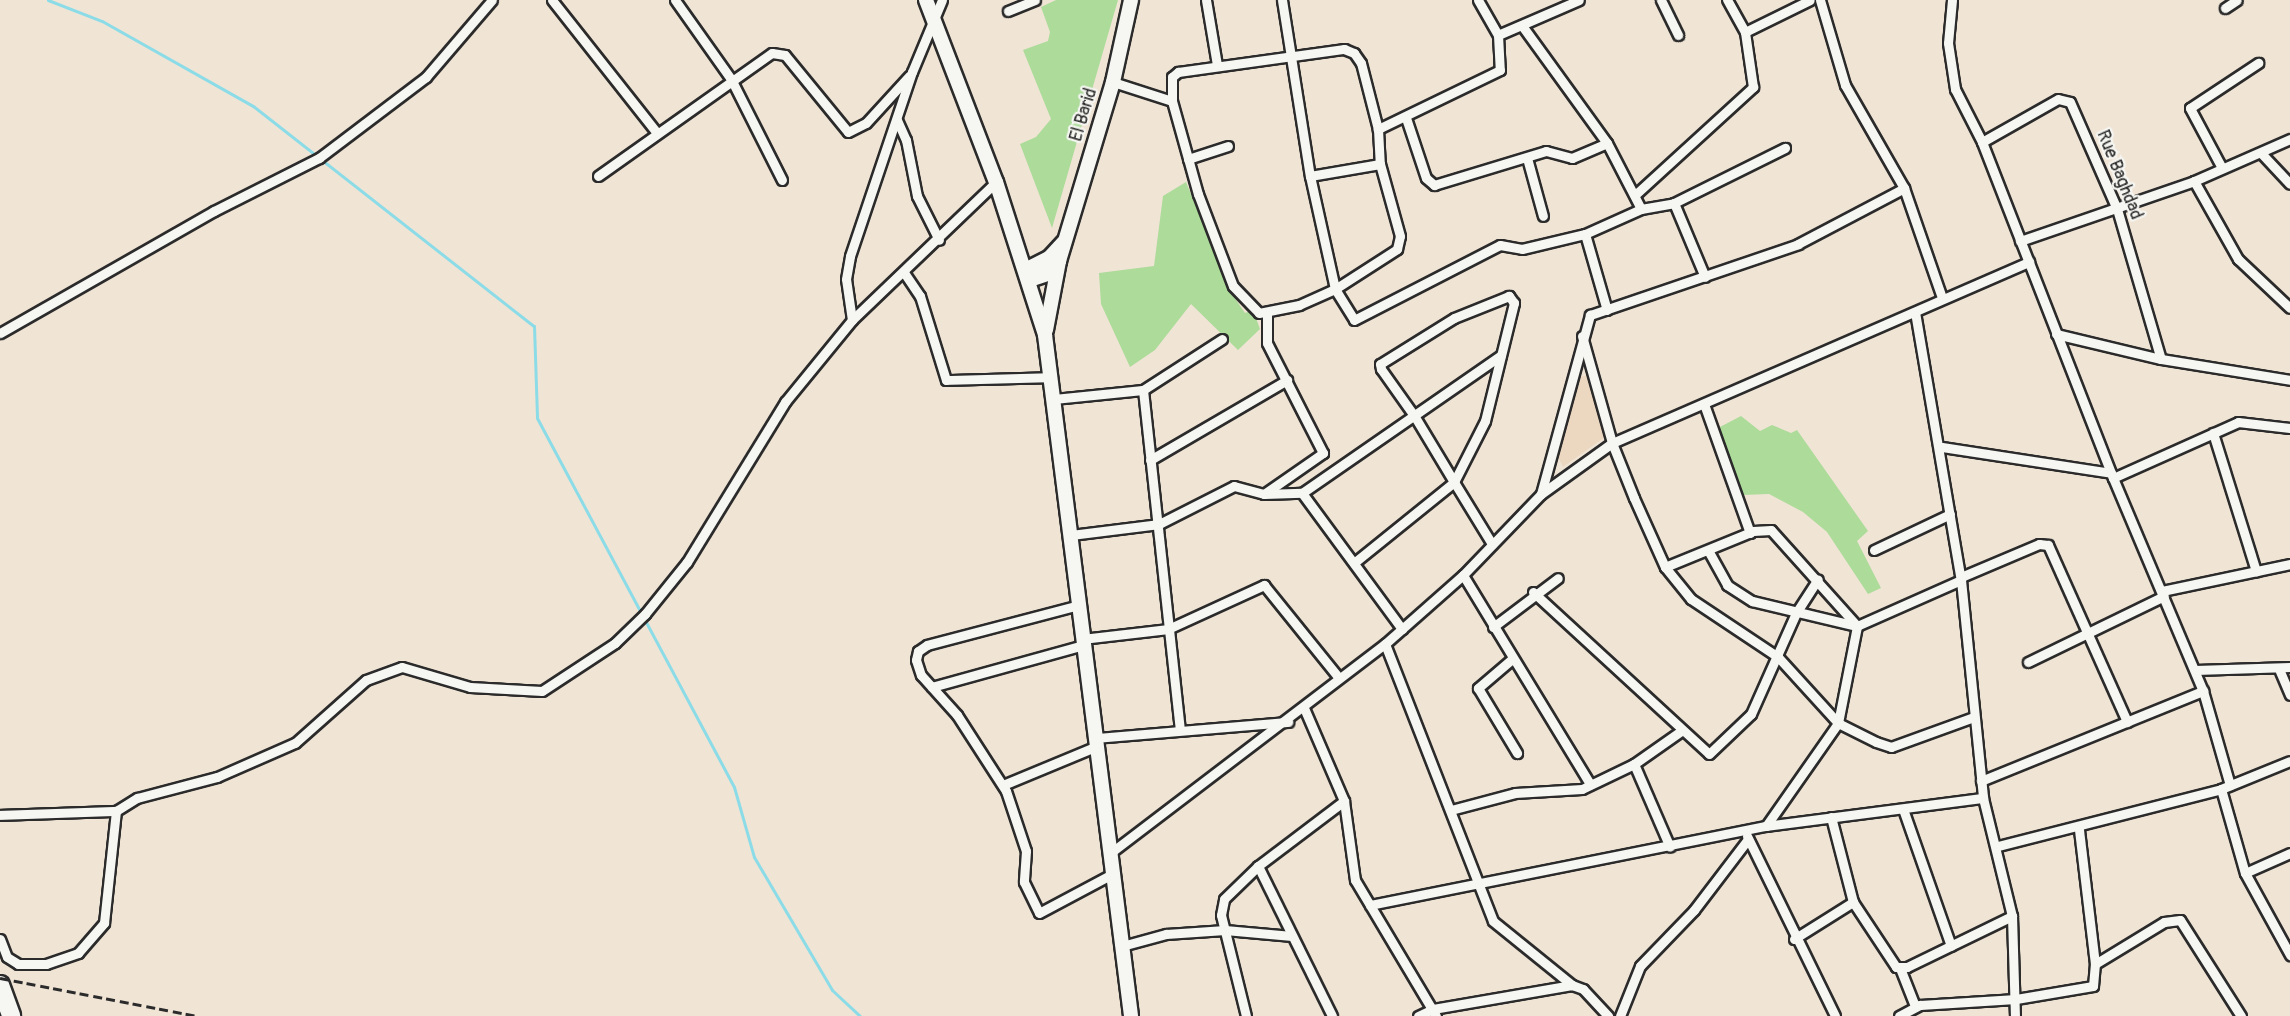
<!DOCTYPE html>
<html>
<head>
<meta charset="utf-8">
<style>
  body { margin:0 }
  #map { position:relative; width:2290px; height:1016px; overflow:hidden; background:#f0e4d5; font-family:Pangolin,sans-serif }
  div>[style] { position:absolute }
  [style*='--x'] { left:calc(var(--x)*1px); top:calc(var(--y)*1px); width:calc(var(--w)*1px); rotate:calc(var(--a)*1deg) }
  .built>* { inset:0; background:#ecd7c1 }
  .green>* { inset:0; background:#acdb9a }
  .stream>* { height:3px; margin:-1.5px; padding:0 1.5px; transform-origin:1.5px; border-radius:1.5px; background:#8cdce8 }
  .roads { filter:drop-shadow(2px 0 #2b2b2b) drop-shadow(-2px 0 #2b2b2b) drop-shadow(0 2px #2b2b2b) drop-shadow(0 -2px #2b2b2b) }
  .street>* { height:9px; margin:-4.5px; padding:0 4.5px; transform-origin:4.5px; border-radius:4.5px; background:#f6f6f2 }
  .secondary>* { height:14px; margin:-7px; padding:0 7px; transform-origin:7px; border-radius:7px; background:#f6f6f2 }
  .highway>* { height:18px; margin:-9px; padding:0 9px; transform-origin:9px; border-radius:9px; background:#f6f6f2 }
  .rail>* { height:3px; margin-top:-1.5px; transform-origin:0; background:repeating-linear-gradient(90deg,#2b2b2b 0 9px,transparent 0 13.5px) }
  span { translate:-50% -50%; white-space:nowrap; text-align:center; line-height:1.15; -webkit-text-stroke:4.5px #f6f6f2; paint-order:stroke }
  .street-label { font-size:18px; color:#2b2b2b }
</style>
</head>
<body>
<div id="map">
  <div class="built">
    <i style="clip-path:polygon(1588px 375px,1605px 437px,1563px 467px,1558px 457px,1576px 378px)"></i>
  </div>
  <div class="green">
    <i style="clip-path:polygon(1056px 0,1118px 0,1052px 228px,1020px 144px,1036px 137px,1051px 119px,1023px 50px,1048px 41px,1050px 32px,1041px 7px)"></i>
    <i style="clip-path:polygon(1186px 182px,1232px 294px,1245px 313px,1253px 310px,1260px 329px,1238px 350px,1191px 304px,1155px 350px,1130px 367px,1101px 304px,1099px 273px,1154px 266px,1163px 196px)"></i>
    <i style="clip-path:polygon(1741px 416px,1760px 431px,1772px 425px,1791px 433px,1797px 430px,1868px 531px,1857px 541px,1881px 588px,1868px 594px,1827px 532px,1803px 512px,1769px 494px,1742px 495px,1718px 428px)"></i>
  </div>
  <div class="stream">
    <i style="--x:48;--y:0;--w:58;--a:21.3"></i>
    <i style="--x:102;--y:21;--w:173;--a:29.4"></i>
    <i style="--x:253;--y:106;--w:357;--a:38.1"></i>
    <i style="--x:534;--y:326;--w:92;--a:88.1"></i>
    <i style="--x:537;--y:418;--w:418;--a:61.9"></i>
    <i style="--x:734;--y:787;--w:73;--a:74.1"></i>
    <i style="--x:754;--y:857;--w:154;--a:59.6"></i>
    <i style="--x:832;--y:990;--w:38;--a:43"></i>
  </div>
  <div class="roads">
    <div class="street">
      <i style="--x:552;--y:0;--w:169;--a:51.7"></i>
      <i style="--x:675;--y:0;--w:97;--a:54.7"></i>
      <i style="--x:731;--y:79;--w:113;--a:63.2"></i>
      <i style="--x:1206;--y:0;--w:66;--a:80.4"></i>
      <i style="--x:1282;--y:0;--w:178;--a:81"></i>
      <i style="--x:1478;--y:0;--w:40;--a:60.3"></i>
      <i style="--x:1498;--y:35;--w:35;--a:87"></i>
      <i style="--x:1500;--y:70;--w:136;--a:154.2"></i>
      <i style="--x:1378;--y:129;--w:35;--a:87"></i>
      <i style="--x:1380;--y:164;--w:71;--a:170.3"></i>
      <i style="--x:1310;--y:176;--w:116;--a:77.5"></i>
      <i style="--x:1335;--y:289;--w:36;--a:58"></i>
      <i style="--x:1354;--y:320;--w:164;--a:-27.2"></i>
      <i style="--x:1500;--y:245;--w:22;--a:10"></i>
      <i style="--x:1522;--y:249;--w:65;--a:-13.4"></i>
      <i style="--x:1585;--y:234;--w:61;--a:-24.1"></i>
      <i style="--x:1641;--y:209;--w:34;--a:-10"></i>
      <i style="--x:1674;--y:203;--w:124;--a:-26.4"></i>
      <i style="--x:1661;--y:0;--w:39;--a:64"></i>
      <i style="--x:1820;--y:0;--w:89;--a:73.6"></i>
      <i style="--x:1845;--y:85;--w:119;--a:60.2"></i>
      <i style="--x:1904;--y:188;--w:116;--a:70.9"></i>
      <i style="--x:1952;--y:0;--w:43;--a:95.3"></i>
      <i style="--x:1948;--y:43;--w:47;--a:81.3"></i>
      <i style="--x:1955;--y:89;--w:59;--a:63"></i>
      <i style="--x:1982;--y:142;--w:361;--a:68.7"></i>
      <i style="--x:2113;--y:478;--w:231;--a:67.1"></i>
      <i style="--x:2203;--y:691;--w:98;--a:74"></i>
      <i style="--x:2225;--y:8;--w:14;--a:-34"></i>
      <i style="--x:1008;--y:11;--w:29;--a:-22"></i>
      <i style="--x:1523;--y:27;--w:143;--a:54.1"></i>
      <i style="--x:1607;--y:143;--w:74;--a:62.7"></i>
      <i style="--x:1745;--y:32;--w:72;--a:-26.2"></i>
      <i style="--x:1498;--y:35;--w:88;--a:-23.4"></i>
      <i style="--x:1113;--y:82;--w:62;--a:17.9"></i>
      <i style="--x:1172;--y:101;--w:97;--a:74.4"></i>
      <i style="--x:1198;--y:194;--w:98;--a:69.2"></i>
      <i style="--x:1233;--y:286;--w:37;--a:46"></i>
      <i style="--x:1259;--y:313;--w:41;--a:-11.3"></i>
      <i style="--x:1299;--y:305;--w:39;--a:-24"></i>
      <i style="--x:1335;--y:289;--w:74;--a:-32.8"></i>
      <i style="--x:1397;--y:249;--w:13;--a:-77"></i>
      <i style="--x:1400;--y:236;--w:75;--a:-105.5"></i>
      <i style="--x:1172;--y:101;--w:24;--a:-90"></i>
      <i style="--x:1172;--y:77;--w:8;--a:-40"></i>
      <i style="--x:1178;--y:72;--w:168;--a:-7.9"></i>
      <i style="--x:1344;--y:49;--w:11;--a:22"></i>
      <i style="--x:1354;--y:53;--w:12;--a:55"></i>
      <i style="--x:1361;--y:63;--w:68;--a:75.6"></i>
      <i style="--x:1406;--y:118;--w:63;--a:71.6"></i>
      <i style="--x:1426;--y:178;--w:11;--a:41"></i>
      <i style="--x:1434;--y:185;--w:117;--a:-16.9"></i>
      <i style="--x:1546;--y:151;--w:27;--a:15"></i>
      <i style="--x:1572;--y:158;--w:38;--a:-23"></i>
      <i style="--x:897;--y:120;--w:22;--a:66"></i>
      <i style="--x:906;--y:140;--w:57;--a:78.9"></i>
      <i style="--x:917;--y:196;--w:49;--a:63.4"></i>
      <i style="--x:1982;--y:142;--w:87;--a:-29.5"></i>
      <i style="--x:2058;--y:99;--w:12;--a:14"></i>
      <i style="--x:2070;--y:102;--w:117;--a:66.3"></i>
      <i style="--x:2117;--y:209;--w:156;--a:73.7"></i>
      <i style="--x:2261;--y:153;--w:42;--a:46.9"></i>
      <i style="--x:1527;--y:158;--w:60;--a:74.6"></i>
      <i style="--x:1188;--y:159;--w:42;--a:-18"></i>
      <i style="--x:2222;--y:168;--w:68;--a:-118.1"></i>
      <i style="--x:2190;--y:108;--w:82;--a:-33.5"></i>
      <i style="--x:598;--y:176;--w:213;--a:-35.3"></i>
      <i style="--x:772;--y:53;--w:13;--a:9"></i>
      <i style="--x:785;--y:55;--w:99;--a:50.7"></i>
      <i style="--x:848;--y:132;--w:20;--a:-27"></i>
      <i style="--x:866;--y:123;--w:64;--a:-47.5"></i>
      <i style="--x:2194;--y:181;--w:90;--a:60.6"></i>
      <i style="--x:2238;--y:259;--w:71;--a:43.3"></i>
      <i style="--x:1636;--y:194;--w:159;--a:-42.4"></i>
      <i style="--x:1753;--y:87;--w:56;--a:-98.3"></i>
      <i style="--x:1745;--y:32;--w:37;--a:-119"></i>
      <i style="--x:1674;--y:203;--w:80;--a:67.3"></i>
      <i style="--x:1585;--y:234;--w:79;--a:73.9"></i>
      <i style="--x:2020;--y:241;--w:184;--a:-19"></i>
      <i style="--x:2194;--y:181;--w:105;--a:-23.6"></i>
      <i style="--x:905;--y:274;--w:27;--a:56"></i>
      <i style="--x:920;--y:296;--w:88;--a:72.8"></i>
      <i style="--x:946;--y:380;--w:106;--a:-1.6"></i>
      <i style="--x:1915;--y:312;--w:272;--a:80.3"></i>
      <i style="--x:1961;--y:580;--w:219;--a:84.2"></i>
      <i style="--x:1983;--y:798;--w:122;--a:76.2"></i>
      <i style="--x:2012;--y:916;--w:100;--a:88.3"></i>
      <i style="--x:852;--y:320;--w:199;--a:-43.8"></i>
      <i style="--x:0;--y:333;--w:246;--a:-29.7"></i>
      <i style="--x:214;--y:211;--w:118;--a:-26.8"></i>
      <i style="--x:319;--y:158;--w:134;--a:-37.1"></i>
      <i style="--x:426;--y:77;--w:101;--a:-49.4"></i>
      <i style="--x:2056;--y:334;--w:108;--a:13.4"></i>
      <i style="--x:2161;--y:359;--w:131;--a:9.2"></i>
      <i style="--x:1582;--y:336;--w:111;--a:74.3"></i>
      <i style="--x:1612;--y:443;--w:59;--a:68.2"></i>
      <i style="--x:1634;--y:498;--w:76;--a:65.8"></i>
      <i style="--x:1665;--y:567;--w:41;--a:50.9"></i>
      <i style="--x:1691;--y:599;--w:105;--a:33.7"></i>
      <i style="--x:1778;--y:657;--w:89;--a:47.7"></i>
      <i style="--x:1838;--y:723;--w:42;--a:26.6"></i>
      <i style="--x:1876;--y:742;--w:16;--a:18"></i>
      <i style="--x:1891;--y:747;--w:88;--a:-19.9"></i>
      <i style="--x:1143;--y:390;--w:342;--a:83.8"></i>
      <i style="--x:1054;--y:399;--w:89;--a:-5.8"></i>
      <i style="--x:1143;--y:390;--w:94;--a:-32.8"></i>
      <i style="--x:1704;--y:404;--w:137;--a:70.4"></i>
      <i style="--x:2213;--y:433;--w:145;--a:72.7"></i>
      <i style="--x:1942;--y:447;--w:171;--a:8.7"></i>
      <i style="--x:1150;--y:460;--w:159;--a:-30.3"></i>
      <i style="--x:2113;--y:478;--w:137;--a:-24.1"></i>
      <i style="--x:2238;--y:422;--w:52;--a:6.6"></i>
      <i style="--x:1302;--y:493;--w:169;--a:53.7"></i>
      <i style="--x:1264;--y:494;--w:72;--a:-34.8"></i>
      <i style="--x:1323;--y:453;--w:123;--a:-117"></i>
      <i style="--x:1267;--y:343;--w:28;--a:-90"></i>
      <i style="--x:1541;--y:494;--w:186;--a:-74.7"></i>
      <i style="--x:1590;--y:315;--w:220;--a:-18.8"></i>
      <i style="--x:1798;--y:244;--w:120;--a:-27.8"></i>
      <i style="--x:1071;--y:535;--w:89;--a:-7.1"></i>
      <i style="--x:1159;--y:524;--w:84;--a:-26.9"></i>
      <i style="--x:1234;--y:486;--w:31;--a:15"></i>
      <i style="--x:1264;--y:494;--w:38;--a:-2"></i>
      <i style="--x:1302;--y:493;--w:242;--a:-34.7"></i>
      <i style="--x:1874;--y:550;--w:84;--a:-25.3"></i>
      <i style="--x:1709;--y:552;--w:38;--a:61"></i>
      <i style="--x:1727;--y:585;--w:30;--a:33"></i>
      <i style="--x:1752;--y:601;--w:108;--a:13.4"></i>
      <i style="--x:1857;--y:626;--w:114;--a:-23.9"></i>
      <i style="--x:1355;--y:562;--w:127;--a:-38.9"></i>
      <i style="--x:1454;--y:482;--w:68;--a:-63.1"></i>
      <i style="--x:1485;--y:421;--w:122;--a:-76.2"></i>
      <i style="--x:1514;--y:303;--w:9;--a:-126"></i>
      <i style="--x:1509;--y:296;--w:59;--a:158.2"></i>
      <i style="--x:1454;--y:318;--w:87;--a:148.1"></i>
      <i style="--x:1380;--y:364;--w:5;--a:79"></i>
      <i style="--x:1381;--y:369;--w:59;--a:54.7"></i>
      <i style="--x:1415;--y:417;--w:76;--a:59"></i>
      <i style="--x:1454;--y:482;--w:73;--a:58.5"></i>
      <i style="--x:1665;--y:567;--w:95;--a:-22.2"></i>
      <i style="--x:1753;--y:531;--w:18;--a:-3"></i>
      <i style="--x:1771;--y:530;--w:129;--a:48.1"></i>
      <i style="--x:1463;--y:575;--w:245;--a:58.7"></i>
      <i style="--x:1961;--y:577;--w:85;--a:-22.9"></i>
      <i style="--x:2039;--y:544;--w:9;--a:6"></i>
      <i style="--x:2048;--y:545;--w:194;--a:65.9"></i>
      <i style="--x:2162;--y:591;--w:131;--a:-11.9"></i>
      <i style="--x:1533;--y:592;--w:239;--a:42.6"></i>
      <i style="--x:1709;--y:754;--w:58;--a:-43.6"></i>
      <i style="--x:1751;--y:714;--w:111;--a:-66"></i>
      <i style="--x:1796;--y:613;--w:40;--a:-57.1"></i>
      <i style="--x:1079;--y:605;--w:157;--a:165.3"></i>
      <i style="--x:927;--y:645;--w:11;--a:146"></i>
      <i style="--x:918;--y:651;--w:9;--a:103"></i>
      <i style="--x:916;--y:660;--w:16;--a:72"></i>
      <i style="--x:921;--y:675;--w:54;--a:48"></i>
      <i style="--x:957;--y:715;--w:90;--a:57.2"></i>
      <i style="--x:1006;--y:791;--w:63;--a:71.6"></i>
      <i style="--x:1026;--y:851;--w:31;--a:94"></i>
      <i style="--x:1024;--y:882;--w:34;--a:64"></i>
      <i style="--x:1039;--y:913;--w:83;--a:-28.1"></i>
      <i style="--x:1493;--y:627;--w:81;--a:-37"></i>
      <i style="--x:1082;--y:639;--w:87;--a:-6.6"></i>
      <i style="--x:1168;--y:629;--w:106;--a:-24.6"></i>
      <i style="--x:1264;--y:585;--w:119;--a:51.1"></i>
      <i style="--x:1385;--y:644;--w:297;--a:68.7"></i>
      <i style="--x:1493;--y:921;--w:102;--a:39"></i>
      <i style="--x:1512;--y:659;--w:45;--a:139.5"></i>
      <i style="--x:1478;--y:688;--w:76;--a:59"></i>
      <i style="--x:2028;--y:662;--w:151;--a:-25.9"></i>
      <i style="--x:2279;--y:669;--w:28;--a:67"></i>
      <i style="--x:2195;--y:670;--w:95;--a:-1.8"></i>
      <i style="--x:932;--y:687;--w:157;--a:-15.5"></i>
      <i style="--x:1304;--y:708;--w:101;--a:66.7"></i>
      <i style="--x:1344;--y:801;--w:80;--a:82.1"></i>
      <i style="--x:1355;--y:880;--w:158;--a:59.2"></i>
      <i style="--x:1096;--y:738;--w:193;--a:-4.8"></i>
      <i style="--x:1634;--y:764;--w:90;--a:66.6"></i>
      <i style="--x:1981;--y:781;--w:240;--a:-22.1"></i>
      <i style="--x:1003;--y:785;--w:102;--a:-22.5"></i>
      <i style="--x:2221;--y:789;--w:87;--a:74.1"></i>
      <i style="--x:2245;--y:873;--w:94;--a:61.2"></i>
      <i style="--x:1903;--y:809;--w:145;--a:70.7"></i>
      <i style="--x:1451;--y:810;--w:66;--a:-14.9"></i>
      <i style="--x:1515;--y:793;--w:67;--a:-3.4"></i>
      <i style="--x:1582;--y:789;--w:58;--a:-25.7"></i>
      <i style="--x:1634;--y:764;--w:57;--a:-35.1"></i>
      <i style="--x:0;--y:815;--w:116;--a:-2"></i>
      <i style="--x:1831;--y:817;--w:88;--a:75.5"></i>
      <i style="--x:1853;--y:902;--w:78;--a:56.5"></i>
      <i style="--x:1896;--y:967;--w:11;--a:0"></i>
      <i style="--x:1907;--y:967;--w:117;--a:-25.9"></i>
      <i style="--x:1766;--y:826;--w:126;--a:-55"></i>
      <i style="--x:1838;--y:723;--w:99;--a:-78.9"></i>
      <i style="--x:1747;--y:836;--w:200;--a:63.9"></i>
      <i style="--x:1998;--y:846;--w:230;--a:-14.3"></i>
      <i style="--x:2221;--y:789;--w:74;--a:-22.1"></i>
      <i style="--x:1109;--y:854;--w:347;--a:-37.3"></i>
      <i style="--x:1385;--y:644;--w:104;--a:-41.5"></i>
      <i style="--x:1463;--y:575;--w:112;--a:-46.1"></i>
      <i style="--x:1541;--y:494;--w:87;--a:-35.7"></i>
      <i style="--x:1612;--y:443;--w:455;--a:-23.5"></i>
      <i style="--x:1258;--y:866;--w:167;--a:63.7"></i>
      <i style="--x:2245;--y:873;--w:49;--a:-24"></i>
      <i style="--x:1370;--y:905;--w:404;--a:-11.3"></i>
      <i style="--x:1766;--y:826;--w:219;--a:-7.4"></i>
      <i style="--x:0;--y:939;--w:19;--a:69"></i>
      <i style="--x:7;--y:957;--w:13;--a:32"></i>
      <i style="--x:18;--y:964;--w:28;--a:0"></i>
      <i style="--x:46;--y:964;--w:34;--a:-19"></i>
      <i style="--x:78;--y:953;--w:40;--a:-49"></i>
      <i style="--x:104;--y:923;--w:113;--a:-83.9"></i>
      <i style="--x:116;--y:811;--w:25;--a:-32"></i>
      <i style="--x:137;--y:798;--w:83;--a:-14.7"></i>
      <i style="--x:217;--y:777;--w:85;--a:-23.6"></i>
      <i style="--x:295;--y:743;--w:95;--a:-41.6"></i>
      <i style="--x:366;--y:680;--w:38;--a:-20"></i>
      <i style="--x:402;--y:667;--w:71;--a:16.4"></i>
      <i style="--x:470;--y:687;--w:72;--a:3.2"></i>
      <i style="--x:542;--y:691;--w:87;--a:-33.3"></i>
      <i style="--x:615;--y:643;--w:42;--a:-44"></i>
      <i style="--x:645;--y:614;--w:67;--a:-51.1"></i>
      <i style="--x:687;--y:562;--w:188;--a:-58.5"></i>
      <i style="--x:785;--y:402;--w:106;--a:-50.7"></i>
      <i style="--x:852;--y:320;--w:41;--a:-98.3"></i>
      <i style="--x:846;--y:279;--w:23;--a:-80"></i>
      <i style="--x:850;--y:256;--w:194;--a:-71.4"></i>
      <i style="--x:912;--y:72;--w:78;--a:-67.4"></i>
      <i style="--x:1794;--y:939;--w:70;--a:-32.1"></i>
      <i style="--x:1122;--y:946;--w:46;--a:-15.3"></i>
      <i style="--x:1166;--y:934;--w:59;--a:-3.9"></i>
      <i style="--x:1225;--y:930;--w:67;--a:5.1"></i>
      <i style="--x:2095;--y:964;--w:81;--a:-31.3"></i>
      <i style="--x:2164;--y:922;--w:16;--a:-7"></i>
      <i style="--x:2180;--y:920;--w:114;--a:57.6"></i>
      <i style="--x:1900;--y:968;--w:41;--a:68.5"></i>
      <i style="--x:1246;--y:1016;--w:104;--a:-103.9"></i>
      <i style="--x:1221;--y:915;--w:16;--a:-79"></i>
      <i style="--x:1224;--y:899;--w:47;--a:-44.1"></i>
      <i style="--x:1258;--y:866;--w:108;--a:-37.1"></i>
      <i style="--x:1418;--y:1016;--w:17;--a:-25"></i>
      <i style="--x:1433;--y:1009;--w:141;--a:-9.8"></i>
      <i style="--x:1572;--y:985;--w:12;--a:20"></i>
      <i style="--x:1583;--y:989;--w:37;--a:47"></i>
      <i style="--x:1620;--y:1016;--w:54;--a:-68.2"></i>
      <i style="--x:1640;--y:966;--w:78;--a:-46"></i>
      <i style="--x:1694;--y:910;--w:89;--a:-52.7"></i>
      <i style="--x:1899;--y:1016;--w:24;--a:-28"></i>
      <i style="--x:1920;--y:1005;--w:96;--a:-3.6"></i>
      <i style="--x:2016;--y:999;--w:78;--a:-9.6"></i>
      <i style="--x:2093;--y:986;--w:22;--a:-85"></i>
      <i style="--x:2095;--y:964;--w:136;--a:-96.8"></i>
    </div>
    <div class="secondary">
      <i style="--x:926;--y:0;--w:195;--a:69"></i>
      <i style="--x:996;--y:182;--w:161;--a:72.2"></i>
      <i style="--x:1045;--y:335;--w:686;--a:82.8"></i>
      <i style="--x:1027;--y:269;--w:25;--a:-27"></i>
      <i style="--x:1049;--y:258;--w:21;--a:-47"></i>
      <i style="--x:1030;--y:280;--w:18;--a:-19"></i>
      <i style="--x:1047;--y:274;--w:18;--a:-47"></i>
      <i style="--x:1059;--y:261;--w:187;--a:-73.2"></i>
      <i style="--x:1113;--y:82;--w:84;--a:-77.6"></i>
      <i style="--x:1046;--y:330;--w:70;--a:-79.3"></i>
    </div>
    <div class="highway">
      <i style="--x:0;--y:985;--w:33;--a:70"></i>
    </div>
  </div>
  <div class="rail">
    <i style="--x:0;--y:978;--w:202;--a:10.9"></i>
  </div>
  <div class="street-label">
    <span style="left:1084px;top:115px;rotate:-73deg">El Barid</span>
    <span style="left:2119px;top:175px;rotate:68deg">Rue Baghdad</span>
  </div>
</div>
</body>
</html>
